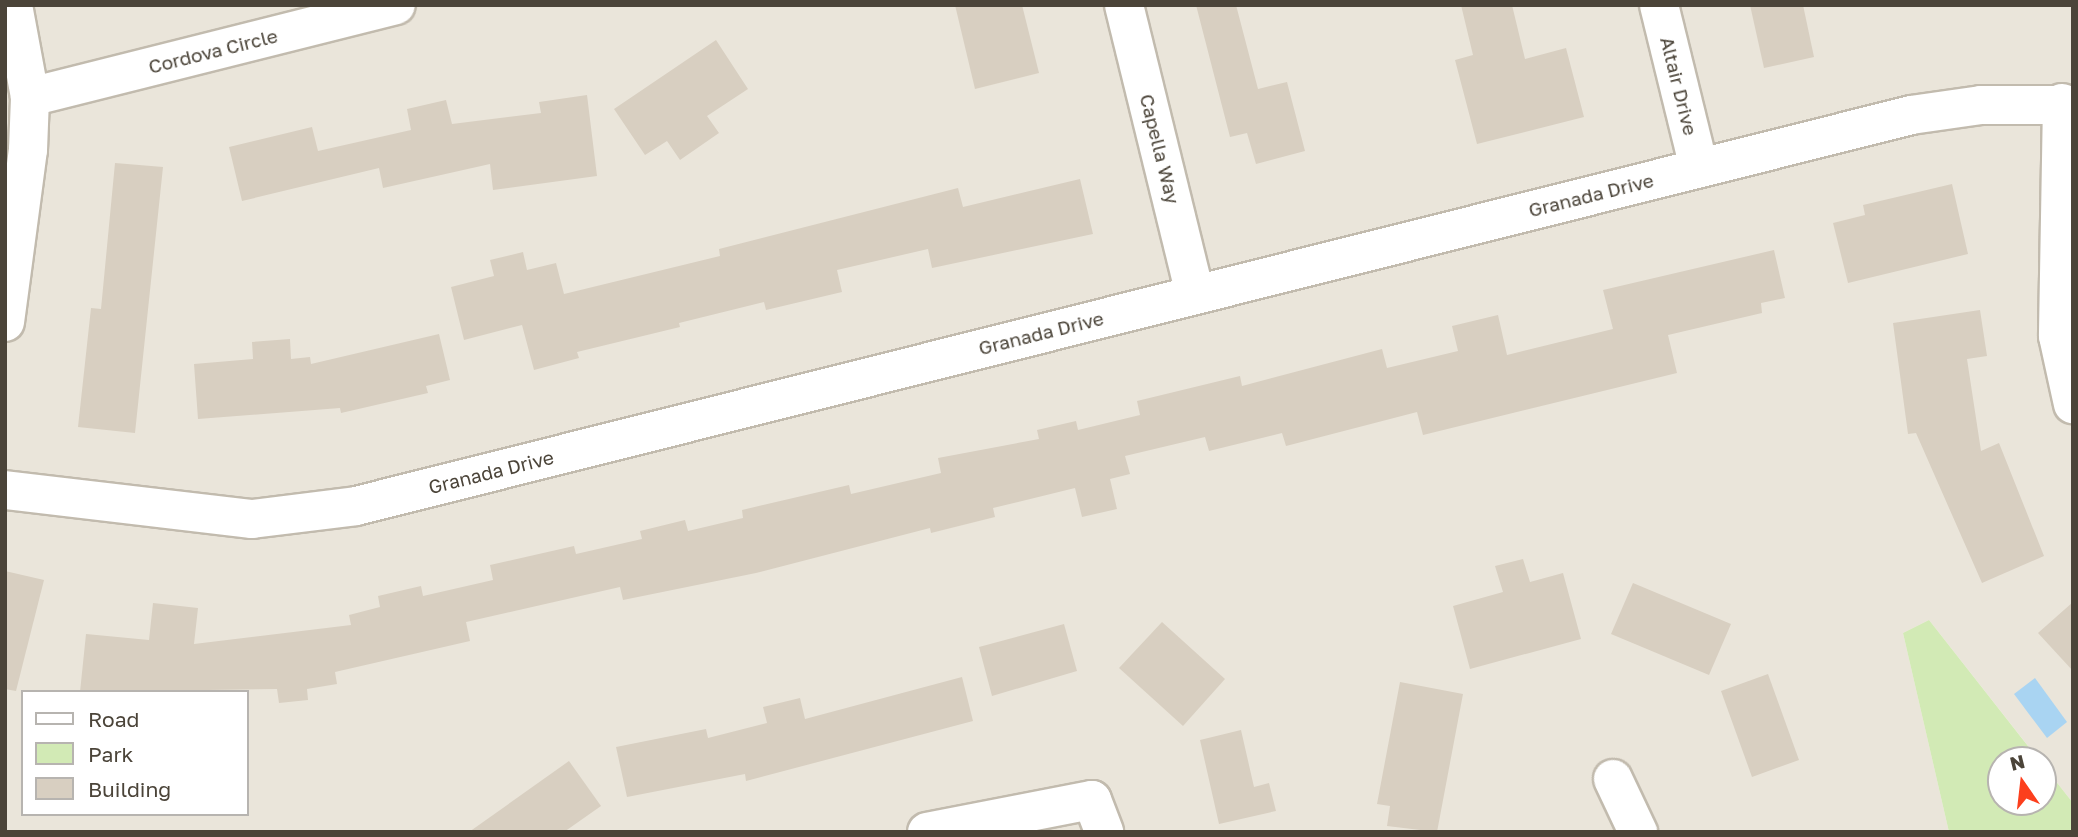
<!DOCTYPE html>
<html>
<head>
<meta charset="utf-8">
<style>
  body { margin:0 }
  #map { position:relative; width:2078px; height:837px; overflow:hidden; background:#f6f3ec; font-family:"Golos Text",sans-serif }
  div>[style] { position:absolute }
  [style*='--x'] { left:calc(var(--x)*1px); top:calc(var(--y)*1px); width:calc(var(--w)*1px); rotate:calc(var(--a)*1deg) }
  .residential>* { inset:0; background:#eae5da }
  .green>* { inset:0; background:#d2eab5 }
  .water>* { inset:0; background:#a9d4f2 }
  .building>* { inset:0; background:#d8cfc1 }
  .roads { filter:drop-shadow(2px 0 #c2bbae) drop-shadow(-2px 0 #c2bbae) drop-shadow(0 2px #c2bbae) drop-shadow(0 -2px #c2bbae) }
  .street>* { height:38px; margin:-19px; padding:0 19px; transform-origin:19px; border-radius:19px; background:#fff }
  span { translate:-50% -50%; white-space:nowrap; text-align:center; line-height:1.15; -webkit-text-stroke:7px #fff; paint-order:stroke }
  .street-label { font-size:19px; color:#4b4439 }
  .frame { position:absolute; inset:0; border:7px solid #4b4439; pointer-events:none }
  .legend { position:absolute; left:21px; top:690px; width:228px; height:126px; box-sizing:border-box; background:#fff; border:2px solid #b7b4b0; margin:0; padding:9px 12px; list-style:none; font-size:21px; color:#4b4439 }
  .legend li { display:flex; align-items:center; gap:14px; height:35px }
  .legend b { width:35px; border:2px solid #b7b4b0 }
  .north { position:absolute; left:1987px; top:746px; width:70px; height:70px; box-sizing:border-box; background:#fff; border:2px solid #b7b4b0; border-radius:50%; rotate:346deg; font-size:19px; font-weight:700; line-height:28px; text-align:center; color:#4b4439 }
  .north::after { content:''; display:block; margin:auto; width:24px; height:32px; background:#fc3f1d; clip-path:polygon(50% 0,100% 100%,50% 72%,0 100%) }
</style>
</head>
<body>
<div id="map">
  <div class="residential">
    <i style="clip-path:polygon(evenodd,5px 5px,2073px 5px,2073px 803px,1929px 620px,1903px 633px,1949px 832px,5px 832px,5px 5px,23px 692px,247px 692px,247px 814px,23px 814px,23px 692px)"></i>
  </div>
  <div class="green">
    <i style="clip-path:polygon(1929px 620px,2039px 760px,2001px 760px,2001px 802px,2043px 802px,2043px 765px,2073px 803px,2073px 832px,1949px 832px,1903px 633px)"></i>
  </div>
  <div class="water">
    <i style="clip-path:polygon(2035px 678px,2067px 722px,2047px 738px,2014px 694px)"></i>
  </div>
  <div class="building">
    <i style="clip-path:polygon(955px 5px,1022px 5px,1039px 73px,975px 89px)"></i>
    <i style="clip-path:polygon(1196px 5px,1236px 5px,1258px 89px,1287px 82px,1305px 151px,1256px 164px,1247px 133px,1230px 137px)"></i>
    <i style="clip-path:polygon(1461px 5px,1512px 5px,1525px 59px,1566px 48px,1584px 117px,1477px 144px,1455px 60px,1473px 55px)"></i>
    <i style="clip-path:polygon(1750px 5px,1803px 5px,1814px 57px,1764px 68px)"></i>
    <i style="clip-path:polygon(716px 40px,748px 89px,707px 116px,719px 133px,680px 160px,667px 141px,645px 155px,614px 109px)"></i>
    <i style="clip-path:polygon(587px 95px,597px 176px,493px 190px,490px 164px,383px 188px,379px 168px,242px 201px,229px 147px,312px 127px,318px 151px,411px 130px,407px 109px,446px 100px,452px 124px,541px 113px,539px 102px)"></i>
    <i style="clip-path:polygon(115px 163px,163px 167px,135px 433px,78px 427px,91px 308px,101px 309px)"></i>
    <i style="clip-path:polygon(1080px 179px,1093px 234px,932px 268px,928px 249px,837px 270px,842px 292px,766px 310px,764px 302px,679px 323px,680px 327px,577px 352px,579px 358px,534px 370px,522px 325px,464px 340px,451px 287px,494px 276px,490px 260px,523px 252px,527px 270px,556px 263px,564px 294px,720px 256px,719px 249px,958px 188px,963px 207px)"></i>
    <i style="clip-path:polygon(1952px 184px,1968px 254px,1848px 283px,1833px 223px,1865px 215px,1863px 205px)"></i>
    <i style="clip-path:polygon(1774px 250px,1785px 298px,1761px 303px,1762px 313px,1668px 335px,1677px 373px,1423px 435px,1417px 412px,1286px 446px,1282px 433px,1209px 451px,1205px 437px,1125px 456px,1130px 474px,1110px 479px,1117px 509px,1082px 517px,1075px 488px,993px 508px,995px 517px,931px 533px,930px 528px,756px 573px,623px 600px,620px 587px,466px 622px,470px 641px,335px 672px,337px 684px,307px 689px,308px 700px,279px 703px,277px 689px,80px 692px,86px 634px,149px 640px,153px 603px,198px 608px,194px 644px,351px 625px,349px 615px,380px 607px,378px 596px,421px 586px,423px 596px,493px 580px,490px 565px,574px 546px,576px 554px,642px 539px,640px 531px,685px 520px,688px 531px,743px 518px,742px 510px,849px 485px,851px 494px,941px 473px,938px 458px,1039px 439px,1037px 430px,1076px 421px,1078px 430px,1140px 415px,1137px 401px,1240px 376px,1242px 386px,1382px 349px,1387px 368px,1458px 351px,1452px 326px,1498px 315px,1507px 355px,1613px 329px,1603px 290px)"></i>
    <i style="clip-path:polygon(1980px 310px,1987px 356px,1967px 359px,1981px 451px,1999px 443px,2044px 556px,1982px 583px,1916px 433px,1908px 434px,1893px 323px)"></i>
    <i style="clip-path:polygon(439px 334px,450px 380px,426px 386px,428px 393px,341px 413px,340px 408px,198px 419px,194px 364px,253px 359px,252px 342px,290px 339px,291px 359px,310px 357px,311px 364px)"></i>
    <i style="clip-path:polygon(1523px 559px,1530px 582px,1563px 573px,1581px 639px,1470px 669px,1453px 606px,1503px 592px,1495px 566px)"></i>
    <i style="clip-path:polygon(5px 571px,44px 580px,16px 691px,5px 689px)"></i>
    <i style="clip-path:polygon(1633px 583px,1731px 624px,1709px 675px,1611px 634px)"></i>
    <i style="clip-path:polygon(2073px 602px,2073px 671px,2038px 633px)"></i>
    <i style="clip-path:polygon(1162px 622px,1225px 679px,1183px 726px,1119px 668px)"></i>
    <i style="clip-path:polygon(1064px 624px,1077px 671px,992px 696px,979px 647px)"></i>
    <i style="clip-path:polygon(1768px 674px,1799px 760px,1752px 777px,1721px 691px)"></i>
    <i style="clip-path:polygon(962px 677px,973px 721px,746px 781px,745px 774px,627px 797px,616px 747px,706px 729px,708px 738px,767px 723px,763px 707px,800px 698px,805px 719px)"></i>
    <i style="clip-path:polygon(1400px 682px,1463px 694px,1437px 832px,1387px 826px,1390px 806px,1377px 804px)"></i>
    <i style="clip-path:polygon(1241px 730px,1254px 787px,1269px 783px,1276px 811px,1219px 824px,1200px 740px)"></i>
    <i style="clip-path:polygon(569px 761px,601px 806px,564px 832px,469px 832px)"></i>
  </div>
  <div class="roads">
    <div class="street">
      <i style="--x:1124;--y:5;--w:298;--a:76.2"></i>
      <i style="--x:1659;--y:5;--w:168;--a:76.2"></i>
      <i style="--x:30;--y:97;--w:377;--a:-14.1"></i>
      <i style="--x:2062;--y:103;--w:233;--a:91"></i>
      <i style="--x:2058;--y:336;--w:70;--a:77.6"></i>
      <i style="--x:5;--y:322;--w:174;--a:-82.4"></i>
      <i style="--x:28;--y:150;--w:53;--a:-87.8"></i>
      <i style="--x:30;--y:97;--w:94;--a:-100.5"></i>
      <i style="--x:5;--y:490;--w:249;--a:6.7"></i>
      <i style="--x:252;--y:519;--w:105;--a:-7.1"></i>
      <i style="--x:356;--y:506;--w:1603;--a:-14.11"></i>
      <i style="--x:1911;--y:115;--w:71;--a:-8.1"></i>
      <i style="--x:1981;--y:105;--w:92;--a:0"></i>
      <i style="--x:1613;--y:779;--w:59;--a:64.7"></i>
      <i style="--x:927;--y:832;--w:168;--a:-11"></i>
      <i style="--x:1092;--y:800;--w:34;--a:69"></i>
    </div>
  </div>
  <div class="street-label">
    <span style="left:213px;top:51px;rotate:-14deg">Cordova Circle</span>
    <span style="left:1679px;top:86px;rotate:76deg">Altair Drive</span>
    <span style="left:1160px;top:149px;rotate:76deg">Capella Way</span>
    <span style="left:1591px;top:195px;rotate:-14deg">Granada Drive</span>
    <span style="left:1041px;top:333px;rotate:-14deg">Granada Drive</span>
    <span style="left:491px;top:472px;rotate:-14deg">Granada Drive</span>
  </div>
  <div class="frame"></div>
  <ul class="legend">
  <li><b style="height:9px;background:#fff"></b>Road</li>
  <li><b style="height:19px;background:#d2eab5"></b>Park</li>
  <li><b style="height:19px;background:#d8cfc1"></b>Building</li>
  </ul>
  <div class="north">N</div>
</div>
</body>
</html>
